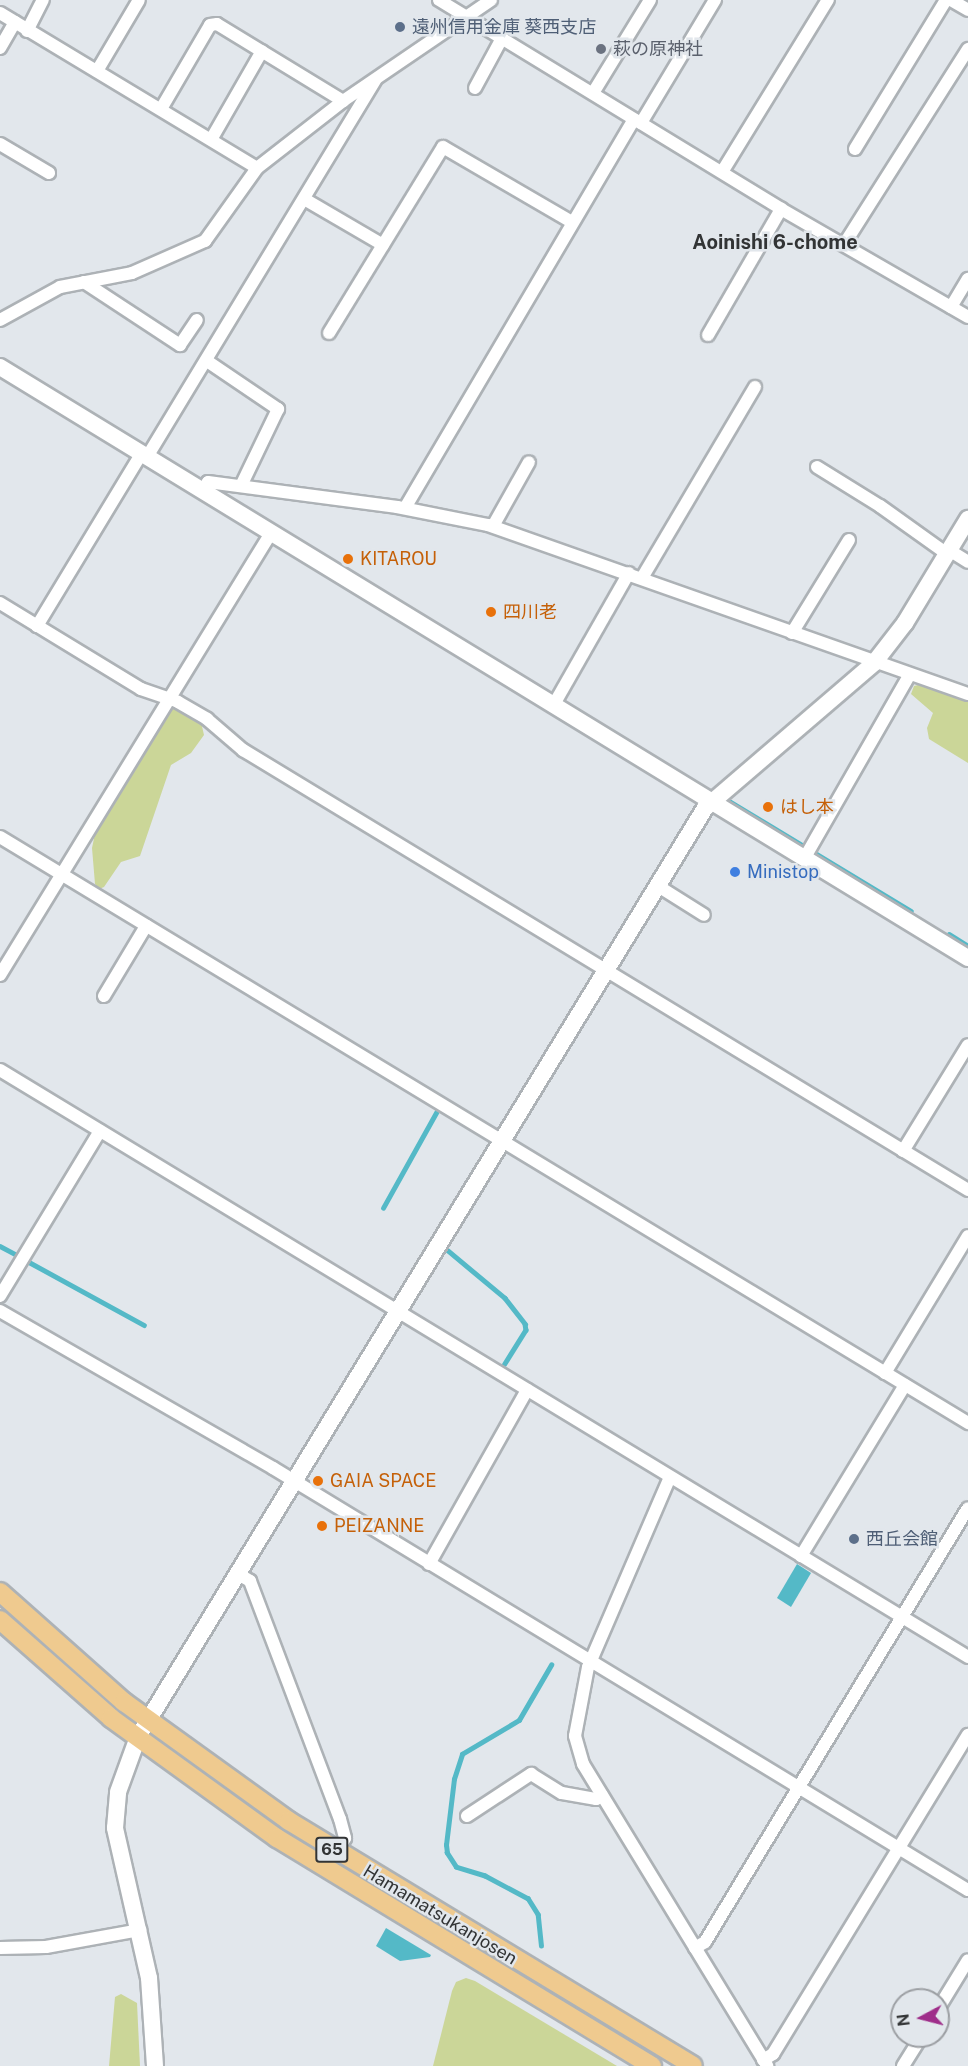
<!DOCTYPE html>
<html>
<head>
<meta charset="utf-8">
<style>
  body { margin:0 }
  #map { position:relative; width:968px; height:2066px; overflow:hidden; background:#e2e7ec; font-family:"Public Sans","Noto Sans JP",sans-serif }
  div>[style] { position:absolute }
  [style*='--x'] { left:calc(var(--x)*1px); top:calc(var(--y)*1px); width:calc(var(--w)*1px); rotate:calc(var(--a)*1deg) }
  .green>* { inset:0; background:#cbd698 }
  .water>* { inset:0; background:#54b9c7 }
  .stream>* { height:4.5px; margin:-2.25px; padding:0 2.25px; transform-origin:2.25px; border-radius:2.25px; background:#54b9c7 }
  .roads { filter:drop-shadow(2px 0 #adb2b6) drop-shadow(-2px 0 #adb2b6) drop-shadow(0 2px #adb2b6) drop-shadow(0 -2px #adb2b6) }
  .street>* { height:12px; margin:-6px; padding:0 6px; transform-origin:6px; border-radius:6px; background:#fff }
  .secondary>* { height:16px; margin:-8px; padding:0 8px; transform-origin:8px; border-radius:8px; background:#fff }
  .primary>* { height:18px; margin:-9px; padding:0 9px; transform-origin:9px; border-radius:9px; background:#efca8f }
  .dots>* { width:16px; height:16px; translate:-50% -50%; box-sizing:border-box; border:3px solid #e2e7ec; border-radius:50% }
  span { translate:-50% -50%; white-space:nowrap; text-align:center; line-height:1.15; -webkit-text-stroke:5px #e2e7ec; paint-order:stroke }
  .shield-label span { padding:2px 4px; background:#e2e7ec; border:2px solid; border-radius:4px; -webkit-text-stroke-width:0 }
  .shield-label { font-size:16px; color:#323435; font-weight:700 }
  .service-label { font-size:18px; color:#4e5e75 }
  .left { translate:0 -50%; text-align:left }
  .worship-label { font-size:18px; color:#5b616d }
  .food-label { font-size:18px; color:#c56008 }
  .shop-label { font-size:18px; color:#366cbe }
  .street-label { font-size:18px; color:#323435 }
  .neighbourhood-label { font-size:20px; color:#323435; font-weight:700 }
  .north { position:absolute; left:890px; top:1988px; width:60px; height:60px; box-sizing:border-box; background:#e2e7ec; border:2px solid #9c9fa3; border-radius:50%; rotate:263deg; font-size:16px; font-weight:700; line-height:24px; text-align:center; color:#323435 }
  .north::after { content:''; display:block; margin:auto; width:21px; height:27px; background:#9f2e8a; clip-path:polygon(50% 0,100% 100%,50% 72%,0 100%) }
</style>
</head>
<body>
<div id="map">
  <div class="green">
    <i style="clip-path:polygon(918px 685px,968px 699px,968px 763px,929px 739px,927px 728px,933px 713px,911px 694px,914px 686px)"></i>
    <i style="clip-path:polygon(175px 708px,201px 722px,204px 735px,191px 753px,171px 765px,140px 856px,121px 862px,104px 887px,99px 889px,95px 884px,92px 848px,96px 829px,166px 713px)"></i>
    <i style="clip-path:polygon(466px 1978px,475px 1981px,617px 2066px,433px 2066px,452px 1991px,456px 1982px)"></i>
    <i style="clip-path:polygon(121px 1994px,137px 2003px,140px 2066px,109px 2066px,115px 1997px)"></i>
  </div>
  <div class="water">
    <i style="clip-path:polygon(797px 1564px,811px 1573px,791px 1607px,777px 1598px)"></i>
    <i style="clip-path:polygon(386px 1928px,431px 1955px,430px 1957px,400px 1961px,376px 1946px)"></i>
  </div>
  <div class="stream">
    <i style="--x:729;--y:801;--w:87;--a:31"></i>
    <i style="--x:815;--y:853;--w:112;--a:31.1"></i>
    <i style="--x:949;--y:934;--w:22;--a:32"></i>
    <i style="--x:383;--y:1208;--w:111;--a:-60.9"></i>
    <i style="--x:0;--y:1246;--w:19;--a:28"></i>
    <i style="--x:445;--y:1248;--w:78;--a:39.8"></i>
    <i style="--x:505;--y:1298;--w:33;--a:52"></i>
    <i style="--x:525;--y:1324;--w:6;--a:81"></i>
    <i style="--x:526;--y:1330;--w:40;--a:122"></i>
    <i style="--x:29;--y:1262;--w:131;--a:28.7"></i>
    <i style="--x:541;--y:1946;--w:31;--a:-96"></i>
    <i style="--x:538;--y:1915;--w:19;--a:-122"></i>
    <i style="--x:528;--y:1899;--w:49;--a:-151.9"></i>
    <i style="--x:485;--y:1876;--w:30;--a:-163"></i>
    <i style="--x:456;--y:1867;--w:17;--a:-123"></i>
    <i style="--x:447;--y:1853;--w:8;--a:-97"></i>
    <i style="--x:446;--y:1845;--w:66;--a:-83.1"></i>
    <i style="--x:454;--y:1779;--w:26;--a:-72"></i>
    <i style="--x:462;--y:1754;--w:66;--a:-30.8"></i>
    <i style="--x:519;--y:1720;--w:64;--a:-59.8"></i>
  </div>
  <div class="roads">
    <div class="street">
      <i style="--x:439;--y:0;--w:401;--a:31.4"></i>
      <i style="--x:781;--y:209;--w:216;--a:30"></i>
      <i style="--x:951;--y:0;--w:20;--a:30"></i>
      <i style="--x:0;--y:13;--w:300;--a:31.1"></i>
      <i style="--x:27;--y:31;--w:35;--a:-63"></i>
      <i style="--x:0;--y:48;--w:30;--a:-60"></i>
      <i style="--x:97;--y:71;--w:82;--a:-59.4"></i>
      <i style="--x:475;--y:88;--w:57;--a:-61.6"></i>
      <i style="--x:593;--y:93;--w:109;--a:-58.5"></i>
      <i style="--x:161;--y:109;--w:97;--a:-59.7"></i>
      <i style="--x:210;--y:25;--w:7;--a:-8"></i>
      <i style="--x:217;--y:24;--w:148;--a:31.4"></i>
      <i style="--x:641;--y:123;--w:144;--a:-59"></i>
      <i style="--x:212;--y:138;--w:100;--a:-60.1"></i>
      <i style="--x:0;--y:144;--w:57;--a:30.6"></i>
      <i style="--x:855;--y:149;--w:175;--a:-58.6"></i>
      <i style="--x:722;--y:172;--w:202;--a:-58.4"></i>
      <i style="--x:306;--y:200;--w:89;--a:30.3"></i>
      <i style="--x:845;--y:243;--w:230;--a:-57.6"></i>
      <i style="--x:84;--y:282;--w:115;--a:33.3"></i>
      <i style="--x:180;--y:345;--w:30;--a:-56"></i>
      <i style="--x:951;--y:307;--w:33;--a:-59"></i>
      <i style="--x:0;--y:320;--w:68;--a:-28.8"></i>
      <i style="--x:60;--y:287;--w:73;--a:-11"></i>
      <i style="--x:132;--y:273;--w:80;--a:-23.7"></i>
      <i style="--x:205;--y:241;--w:90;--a:-54.5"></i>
      <i style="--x:257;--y:168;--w:109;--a:-37.9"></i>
      <i style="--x:343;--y:101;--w:179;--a:-34.3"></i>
      <i style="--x:329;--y:333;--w:218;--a:-58.5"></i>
      <i style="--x:443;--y:147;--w:149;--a:30.2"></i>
      <i style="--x:708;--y:335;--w:146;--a:-59.9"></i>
      <i style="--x:207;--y:361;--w:86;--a:34.1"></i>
      <i style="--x:278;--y:409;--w:85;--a:115.7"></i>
      <i style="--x:147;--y:457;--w:440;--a:-58.8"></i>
      <i style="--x:817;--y:467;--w:74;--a:31.8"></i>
      <i style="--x:880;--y:506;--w:82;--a:35.6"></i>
      <i style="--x:203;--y:491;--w:10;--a:-61"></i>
      <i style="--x:208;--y:482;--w:191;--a:7.5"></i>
      <i style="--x:397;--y:507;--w:93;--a:11.2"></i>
      <i style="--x:488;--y:525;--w:509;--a:19.4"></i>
      <i style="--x:405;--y:508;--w:451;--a:-59.5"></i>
      <i style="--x:493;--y:526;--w:73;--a:-60.6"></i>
      <i style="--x:949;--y:550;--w:22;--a:32"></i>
      <i style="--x:642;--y:578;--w:222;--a:-59.4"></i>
      <i style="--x:0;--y:603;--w:165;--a:31.4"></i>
      <i style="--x:141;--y:689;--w:39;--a:19"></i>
      <i style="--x:178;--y:702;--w:34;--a:30"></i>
      <i style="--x:207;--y:719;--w:48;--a:40.7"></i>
      <i style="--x:243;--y:750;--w:848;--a:31.25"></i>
      <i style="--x:37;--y:626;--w:201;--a:-58.8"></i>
      <i style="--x:792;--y:633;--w:109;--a:-58.5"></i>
      <i style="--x:553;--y:706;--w:153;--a:-60.3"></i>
      <i style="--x:0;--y:837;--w:1132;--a:31.19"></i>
      <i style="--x:804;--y:859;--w:211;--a:-60.2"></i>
      <i style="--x:658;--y:886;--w:54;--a:32.2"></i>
      <i style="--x:0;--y:975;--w:518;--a:-58.49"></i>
      <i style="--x:104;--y:996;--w:82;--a:-59"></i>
      <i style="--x:0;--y:1070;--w:1132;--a:31.23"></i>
      <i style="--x:903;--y:1151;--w:124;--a:-58.5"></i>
      <i style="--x:0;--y:1296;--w:193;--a:-58.8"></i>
      <i style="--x:0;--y:1311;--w:315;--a:29.9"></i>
      <i style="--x:273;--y:1468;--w:813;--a:31.27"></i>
      <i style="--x:885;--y:1373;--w:160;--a:-58.8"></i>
      <i style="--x:670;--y:1477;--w:207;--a:113.3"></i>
      <i style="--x:588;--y:1667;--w:70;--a:100.7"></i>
      <i style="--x:575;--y:1736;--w:29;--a:74"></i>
      <i style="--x:583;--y:1764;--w:354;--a:58.6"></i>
      <i style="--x:801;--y:1556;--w:200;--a:-58.7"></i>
      <i style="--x:429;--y:1564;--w:200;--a:-60.6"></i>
      <i style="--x:238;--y:1574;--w:14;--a:30"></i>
      <i style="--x:250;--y:1581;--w:254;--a:69.3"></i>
      <i style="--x:340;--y:1819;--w:20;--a:75"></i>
      <i style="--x:345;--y:1838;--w:17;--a:118"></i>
      <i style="--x:467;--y:1816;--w:77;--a:-33.3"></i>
      <i style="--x:531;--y:1774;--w:36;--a:32"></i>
      <i style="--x:562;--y:1793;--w:35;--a:10"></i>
      <i style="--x:596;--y:1799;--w:7;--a:-34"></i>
      <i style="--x:0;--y:1948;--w:46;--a:-1.2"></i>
      <i style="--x:46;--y:1947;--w:96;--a:-10.3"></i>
      <i style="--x:695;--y:1948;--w:12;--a:-31"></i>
      <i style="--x:705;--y:1942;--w:507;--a:-58.78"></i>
      <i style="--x:938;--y:2009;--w:57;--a:-58.5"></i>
      <i style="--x:763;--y:2060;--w:12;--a:-31"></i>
      <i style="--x:773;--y:2054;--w:374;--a:-58.6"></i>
      <i style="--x:903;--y:2066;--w:36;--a:-58"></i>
    </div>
    <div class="secondary">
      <i style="--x:0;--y:367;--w:1134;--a:31.41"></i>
      <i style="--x:155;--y:2066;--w:88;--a:-93.9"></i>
      <i style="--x:149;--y:1978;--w:154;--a:-102.8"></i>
      <i style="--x:115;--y:1828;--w:36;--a:-85"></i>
      <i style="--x:118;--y:1792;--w:59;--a:-70"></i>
      <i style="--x:138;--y:1737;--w:1088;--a:-58.6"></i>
      <i style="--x:705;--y:808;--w:223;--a:-40.6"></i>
      <i style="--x:874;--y:663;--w:51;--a:-52.2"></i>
      <i style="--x:905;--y:623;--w:122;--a:-58.8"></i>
    </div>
    <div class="primary">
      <i style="--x:0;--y:1592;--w:166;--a:41.6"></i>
      <i style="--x:124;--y:1702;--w:203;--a:35.8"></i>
      <i style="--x:289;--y:1821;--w:472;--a:31.2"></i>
      <i style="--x:0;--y:1620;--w:148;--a:41.4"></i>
      <i style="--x:111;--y:1718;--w:205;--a:35.9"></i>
      <i style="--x:277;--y:1838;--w:439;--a:31.3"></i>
    </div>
  </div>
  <div class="dots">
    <i style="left:400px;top:27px;background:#5c6f8a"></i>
    <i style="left:601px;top:49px;background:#6b7280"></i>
    <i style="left:348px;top:559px;background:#e8710a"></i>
    <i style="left:491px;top:612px;background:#e8710a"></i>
    <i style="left:768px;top:807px;background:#e8710a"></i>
    <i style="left:735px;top:872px;background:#3f7fe0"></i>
    <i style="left:318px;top:1481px;background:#e8710a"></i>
    <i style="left:322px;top:1526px;background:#e8710a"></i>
    <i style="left:854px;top:1539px;background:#5c6f8a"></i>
  </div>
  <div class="shield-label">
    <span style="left:332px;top:1850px">65</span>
  </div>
  <div class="service-label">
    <span class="left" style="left:412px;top:27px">遠州信用金庫 葵西支店</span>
    <span class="left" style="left:866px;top:1539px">西丘会館</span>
  </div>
  <div class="worship-label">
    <span class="left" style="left:613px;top:49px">萩の原神社</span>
  </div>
  <div class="food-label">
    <span class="left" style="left:360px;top:559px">KITAROU</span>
    <span class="left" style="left:503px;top:612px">四川老</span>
    <span class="left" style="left:780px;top:807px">はし本</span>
    <span class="left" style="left:330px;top:1481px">GAIA SPACE</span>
    <span class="left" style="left:334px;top:1526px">PEIZANNE</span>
  </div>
  <div class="shop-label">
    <span class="left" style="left:747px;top:872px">Ministop</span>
  </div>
  <div class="street-label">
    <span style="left:440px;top:1915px;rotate:31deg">Hamamatsukanjosen</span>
  </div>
  <div class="neighbourhood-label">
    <span style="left:775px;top:242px">Aoinishi 6-chome</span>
  </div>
  <div class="north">N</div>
</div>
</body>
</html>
